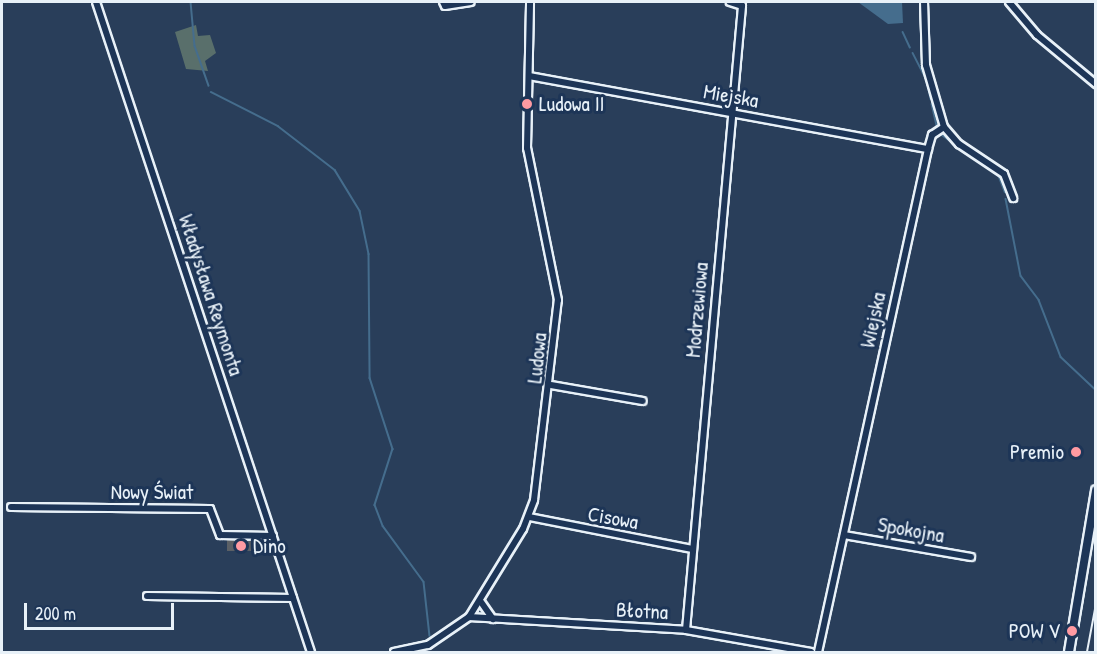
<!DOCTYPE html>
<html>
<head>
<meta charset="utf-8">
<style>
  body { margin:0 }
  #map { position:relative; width:1097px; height:654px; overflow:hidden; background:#293e5a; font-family:"Patrick Hand",sans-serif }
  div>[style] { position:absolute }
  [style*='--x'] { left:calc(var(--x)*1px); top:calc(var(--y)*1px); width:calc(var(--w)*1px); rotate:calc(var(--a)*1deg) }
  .green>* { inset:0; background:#596f6b }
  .water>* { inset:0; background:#456d8d }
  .stream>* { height:1.5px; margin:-0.75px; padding:0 0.75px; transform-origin:0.75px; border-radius:0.75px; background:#456d8d }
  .building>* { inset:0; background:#5b6066 }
  .roads { filter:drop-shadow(2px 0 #e8f1f8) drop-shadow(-2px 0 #e8f1f8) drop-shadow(0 2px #e8f1f8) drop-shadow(0 -2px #e8f1f8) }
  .minor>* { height:6px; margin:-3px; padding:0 3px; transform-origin:3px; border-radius:3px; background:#1d3557 }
  .secondary>* { height:8px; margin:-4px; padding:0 4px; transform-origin:4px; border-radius:4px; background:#1d3557 }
  .rail>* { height:1.5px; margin:-0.75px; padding:0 0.75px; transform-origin:0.75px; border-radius:0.75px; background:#e8f1f8 }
  .dots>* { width:16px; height:16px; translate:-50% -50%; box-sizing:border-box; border:3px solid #1d3557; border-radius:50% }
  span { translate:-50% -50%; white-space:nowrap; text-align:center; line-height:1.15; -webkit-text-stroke:6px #1d3557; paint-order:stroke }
  .street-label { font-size:21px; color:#e8f1f8 }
  .poi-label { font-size:21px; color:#e8f1f8 }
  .left { translate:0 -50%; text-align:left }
  .right { translate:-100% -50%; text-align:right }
  .frame { position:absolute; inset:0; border:3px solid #e8f1f8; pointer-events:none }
  .scale { position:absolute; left:24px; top:603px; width:150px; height:27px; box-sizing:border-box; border:3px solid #e8f1f8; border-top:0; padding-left:8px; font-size:18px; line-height:21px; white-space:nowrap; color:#e8f1f8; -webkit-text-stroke:4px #1d3557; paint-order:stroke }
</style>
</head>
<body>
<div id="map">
  <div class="green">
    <i style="clip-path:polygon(196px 25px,198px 36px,210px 35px,216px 53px,205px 61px,208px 71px,186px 69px,175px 32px)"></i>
  </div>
  <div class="water">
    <i style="clip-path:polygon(858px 2px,902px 2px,903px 23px,888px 24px)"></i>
  </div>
  <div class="stream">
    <i style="--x:191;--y:2;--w:44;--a:84.8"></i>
    <i style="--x:195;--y:46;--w:42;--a:70.7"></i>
    <i style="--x:903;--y:32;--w:17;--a:65"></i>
    <i style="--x:913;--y:53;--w:29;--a:63"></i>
    <i style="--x:928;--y:85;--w:14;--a:78"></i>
    <i style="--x:211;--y:92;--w:75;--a:26.9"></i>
    <i style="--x:278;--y:126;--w:72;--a:37.7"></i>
    <i style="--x:335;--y:170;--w:48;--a:58.6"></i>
    <i style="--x:360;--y:211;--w:44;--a:78.2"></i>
    <i style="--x:369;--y:254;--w:124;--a:89.5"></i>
    <i style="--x:370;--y:378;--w:75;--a:72.1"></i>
    <i style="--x:393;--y:449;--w:59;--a:107.8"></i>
    <i style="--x:375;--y:505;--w:22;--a:69"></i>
    <i style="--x:383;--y:526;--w:69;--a:53.8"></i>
    <i style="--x:424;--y:582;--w:54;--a:83.7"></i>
    <i style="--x:932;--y:104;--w:22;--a:77"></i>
    <i style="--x:942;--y:135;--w:70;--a:35.7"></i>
    <i style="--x:999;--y:176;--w:17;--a:69"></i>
    <i style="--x:1006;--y:199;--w:78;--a:79"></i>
    <i style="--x:1021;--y:276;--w:30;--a:53"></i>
    <i style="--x:1039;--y:300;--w:61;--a:68.9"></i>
    <i style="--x:1061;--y:357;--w:48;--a:43.3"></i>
  </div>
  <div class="building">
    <i style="clip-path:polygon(227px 540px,256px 541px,255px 551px,227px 551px)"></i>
  </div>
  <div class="roads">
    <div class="minor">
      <i style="--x:96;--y:2;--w:685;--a:71.7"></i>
      <i style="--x:443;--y:2;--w:4;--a:63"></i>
      <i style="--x:445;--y:6;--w:26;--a:-9"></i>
      <i style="--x:1009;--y:2;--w:43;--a:49.7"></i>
      <i style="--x:1037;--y:35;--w:77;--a:39.7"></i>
      <i style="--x:529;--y:76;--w:406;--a:10.4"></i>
      <i style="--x:944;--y:127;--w:23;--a:49"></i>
      <i style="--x:959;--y:144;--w:54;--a:33.7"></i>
      <i style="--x:1004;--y:174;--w:26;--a:69"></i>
      <i style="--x:551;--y:385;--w:93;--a:9.9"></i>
      <i style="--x:11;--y:507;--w:199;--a:0.6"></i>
      <i style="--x:210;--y:509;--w:28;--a:69"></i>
      <i style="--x:220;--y:535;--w:53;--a:1.1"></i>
      <i style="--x:529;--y:517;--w:166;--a:11.1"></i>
      <i style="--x:844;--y:535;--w:129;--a:9.8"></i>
      <i style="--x:147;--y:596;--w:146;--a:0.8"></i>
      <i style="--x:481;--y:602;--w:21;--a:55"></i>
      <i style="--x:469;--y:617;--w:217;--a:3.4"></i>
      <i style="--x:686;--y:630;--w:127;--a:10"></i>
      <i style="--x:686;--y:630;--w:627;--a:-84.87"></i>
      <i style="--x:742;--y:6;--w:13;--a:-162"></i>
      <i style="--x:394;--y:652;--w:35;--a:-12"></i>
      <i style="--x:428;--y:645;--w:50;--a:-34.3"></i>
      <i style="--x:469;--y:617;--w:103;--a:-58.5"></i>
      <i style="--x:523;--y:529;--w:31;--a:-69"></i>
      <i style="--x:534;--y:500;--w:201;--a:-83.2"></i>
      <i style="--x:558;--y:300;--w:155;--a:-101.5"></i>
      <i style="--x:527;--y:148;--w:146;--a:-88.8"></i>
      <i style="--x:818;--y:652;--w:515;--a:-77.66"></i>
      <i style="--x:928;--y:149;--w:15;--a:-74"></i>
      <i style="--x:932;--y:135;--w:14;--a:-34"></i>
      <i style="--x:944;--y:127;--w:65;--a:-106.2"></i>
      <i style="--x:926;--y:65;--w:63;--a:-91.8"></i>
    </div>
    <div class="secondary">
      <i style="--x:1069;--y:652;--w:164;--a:-80.5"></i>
    </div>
  </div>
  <div class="rail">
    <i style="--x:1087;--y:652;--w:49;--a:-79.4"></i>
  </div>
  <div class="dots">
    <i style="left:527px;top:104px;background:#ff9aa2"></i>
    <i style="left:1076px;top:452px;background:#ff9aa2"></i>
    <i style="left:241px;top:546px;background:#ff9aa2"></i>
    <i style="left:1072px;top:631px;background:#ff9aa2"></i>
  </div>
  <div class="street-label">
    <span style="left:731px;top:96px;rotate:10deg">Miejska</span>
    <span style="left:211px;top:295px;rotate:72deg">Władysława Reymonta</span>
    <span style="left:697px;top:310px;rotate:-85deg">Modrzewiowa</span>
    <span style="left:873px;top:320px;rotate:-78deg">Wiejska</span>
    <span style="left:537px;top:358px;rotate:-84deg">Ludowa</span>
    <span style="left:152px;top:492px">Nowy Świat</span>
    <span style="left:613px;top:518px;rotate:10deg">Cisowa</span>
    <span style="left:911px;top:530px;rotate:10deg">Spokojna</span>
    <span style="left:642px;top:611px;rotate:3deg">Błotna</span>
  </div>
  <div class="poi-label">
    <span class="left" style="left:539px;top:104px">Ludowa II</span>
    <span class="right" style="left:1064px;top:452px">Premio</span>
    <span class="left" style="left:253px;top:546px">Dino</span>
    <span class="right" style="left:1060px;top:631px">POW V</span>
  </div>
  <div class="frame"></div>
  <div class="scale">200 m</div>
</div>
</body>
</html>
